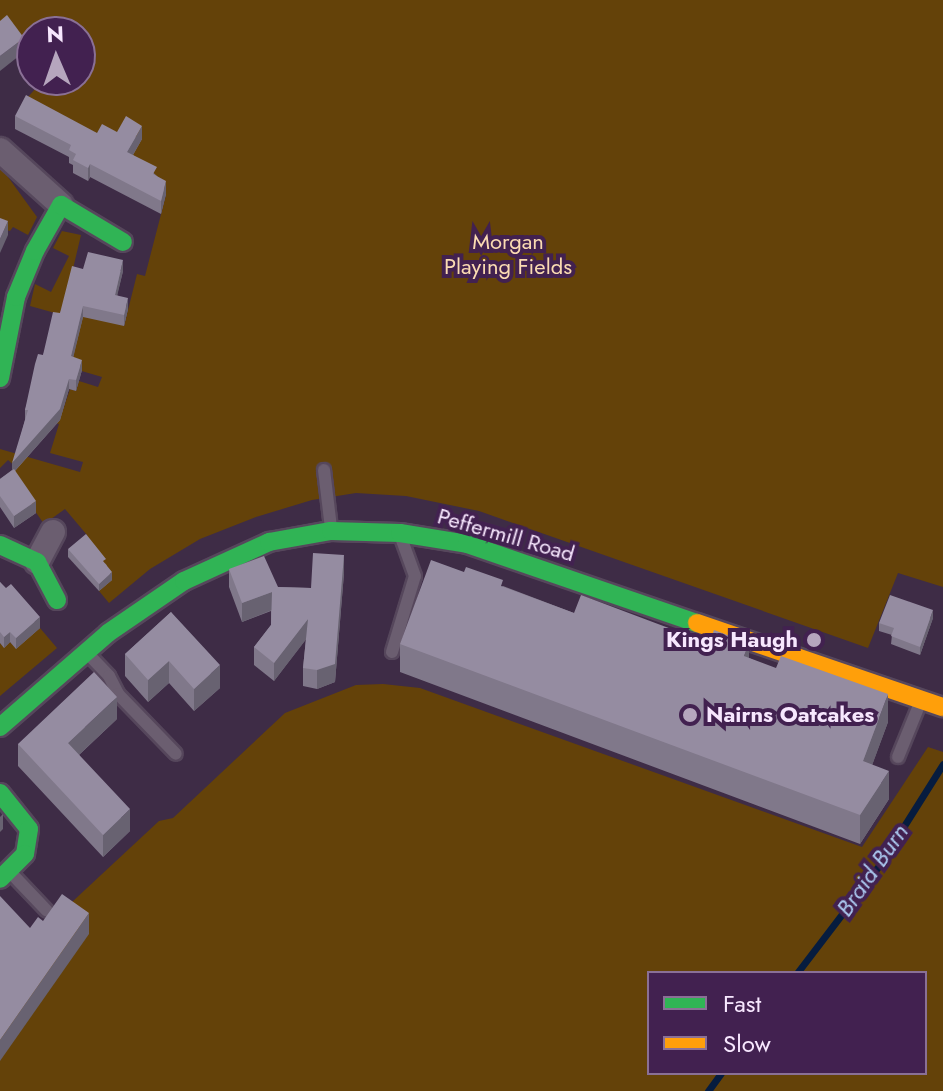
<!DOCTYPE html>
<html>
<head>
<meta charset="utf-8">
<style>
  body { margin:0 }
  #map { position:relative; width:943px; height:1091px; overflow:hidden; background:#3e2c46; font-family:Jost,sans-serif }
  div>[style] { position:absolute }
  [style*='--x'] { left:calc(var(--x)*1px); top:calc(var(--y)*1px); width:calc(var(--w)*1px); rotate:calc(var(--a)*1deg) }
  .green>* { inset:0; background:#644209 }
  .stream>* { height:7px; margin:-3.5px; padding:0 3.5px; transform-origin:3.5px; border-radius:3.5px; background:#061c3f }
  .roads { filter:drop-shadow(2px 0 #56475c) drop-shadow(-2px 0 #56475c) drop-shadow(0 2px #56475c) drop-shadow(0 -2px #56475c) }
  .lane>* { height:12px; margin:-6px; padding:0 6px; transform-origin:6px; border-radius:6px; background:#6b5e70 }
  .street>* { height:24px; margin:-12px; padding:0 12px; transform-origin:12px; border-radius:12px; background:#6b5e70 }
  .fast>* { height:18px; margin:-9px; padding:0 9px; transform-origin:9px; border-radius:9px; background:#30b455 }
  .slow>* { height:18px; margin:-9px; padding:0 9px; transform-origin:9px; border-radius:9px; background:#ff9f0a }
  .wall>* { inset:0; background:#80788a }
  .shaded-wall>* { inset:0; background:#686271 }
  .building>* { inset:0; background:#958ca1 }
  .dots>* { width:22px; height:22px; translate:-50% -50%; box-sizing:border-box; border:4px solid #422150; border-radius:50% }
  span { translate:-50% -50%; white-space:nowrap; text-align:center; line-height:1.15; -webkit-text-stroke:8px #422150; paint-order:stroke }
  .park-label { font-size:22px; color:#fadbb2 }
  .street-label { font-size:22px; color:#f7e7fe }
  .poi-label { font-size:22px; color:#f7e7fe; font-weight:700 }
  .right { translate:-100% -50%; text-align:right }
  .left { translate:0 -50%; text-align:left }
  .water-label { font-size:24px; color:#accaf1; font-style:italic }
  .legend { position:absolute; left:647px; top:971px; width:280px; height:104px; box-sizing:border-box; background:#422150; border:2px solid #8a7096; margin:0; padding:10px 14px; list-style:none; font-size:24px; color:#f7e7fe }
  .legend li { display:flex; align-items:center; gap:16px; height:40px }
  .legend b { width:40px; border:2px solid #8a7096 }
  .north { position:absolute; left:16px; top:16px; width:80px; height:80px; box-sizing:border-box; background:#422150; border:2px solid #8a7096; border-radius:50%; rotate:358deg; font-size:22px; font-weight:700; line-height:32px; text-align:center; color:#f7e7fe }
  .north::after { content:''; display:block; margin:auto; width:28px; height:36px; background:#b6a6be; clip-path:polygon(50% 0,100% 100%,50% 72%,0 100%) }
</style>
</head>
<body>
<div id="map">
  <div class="green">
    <i style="clip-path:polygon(0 0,943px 0,943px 587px,898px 573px,868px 648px,479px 511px,406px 496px,356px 493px,312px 500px,256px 517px,200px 539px,150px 569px,109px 603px,99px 591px,87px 535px,65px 509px,44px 524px,14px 481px,5px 481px,17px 468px,8px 460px,0 468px,0 449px,80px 472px,83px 462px,50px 453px,59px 424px,27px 414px,36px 403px,63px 410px,70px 389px,76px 391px,79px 381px,98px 387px,102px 377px,44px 360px,55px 313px,30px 306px,35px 284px,51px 292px,69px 256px,53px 248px,62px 231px,81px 235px,67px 294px,124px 326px,137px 274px,145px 276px,166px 195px,115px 149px,21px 105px,43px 80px,80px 80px,80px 32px,32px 32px,32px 46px,24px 52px,8px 30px,0 35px)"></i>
    <i style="clip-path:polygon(0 166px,37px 217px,28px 235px,13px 227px,10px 231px,0 228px)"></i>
    <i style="clip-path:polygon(40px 628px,57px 648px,0 696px,0 643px,4px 647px,10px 642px,16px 648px)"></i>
    <i style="clip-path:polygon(evenodd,383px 684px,420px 688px,862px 847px,928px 747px,943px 752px,943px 1091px,0 1091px,0 969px,159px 821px,173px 818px,285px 713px,356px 685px,383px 684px,649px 973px,925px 973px,925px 1073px,649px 1073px,649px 973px)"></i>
  </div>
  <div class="stream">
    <i style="--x:797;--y:973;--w:137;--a:-52.7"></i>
    <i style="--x:880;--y:864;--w:118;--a:-57.8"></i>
    <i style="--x:708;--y:1091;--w:22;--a:-54"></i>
  </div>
  <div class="roads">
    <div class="lane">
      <i style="--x:324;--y:470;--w:58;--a:83.1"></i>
      <i style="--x:392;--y:652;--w:79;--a:-73.2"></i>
      <i style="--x:415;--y:576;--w:38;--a:-110"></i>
      <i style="--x:88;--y:654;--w:30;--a:46"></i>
      <i style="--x:109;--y:676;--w:20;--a:63"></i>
      <i style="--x:118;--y:694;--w:83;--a:46"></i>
      <i style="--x:898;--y:757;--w:58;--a:-67.8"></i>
      <i style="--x:11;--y:873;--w:52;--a:46.5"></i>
    </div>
    <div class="street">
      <i style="--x:0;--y:150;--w:82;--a:42"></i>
      <i style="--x:37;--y:562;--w:34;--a:-62"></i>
    </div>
    <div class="fast">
      <i style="--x:0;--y:378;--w:83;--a:-78.8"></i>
      <i style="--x:16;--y:297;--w:50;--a:-67.6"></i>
      <i style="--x:35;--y:251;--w:53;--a:-60.5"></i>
      <i style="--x:61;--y:205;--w:72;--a:30.8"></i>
      <i style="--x:0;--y:545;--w:41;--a:24.7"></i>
      <i style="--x:37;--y:562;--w:43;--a:62.2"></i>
      <i style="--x:0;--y:727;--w:143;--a:-41"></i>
      <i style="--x:108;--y:633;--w:92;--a:-34.4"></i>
      <i style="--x:184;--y:581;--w:94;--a:-24.6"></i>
      <i style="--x:269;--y:542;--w:63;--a:-10.1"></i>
      <i style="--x:331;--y:531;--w:69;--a:1.7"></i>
      <i style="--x:400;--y:533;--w:68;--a:9.3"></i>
      <i style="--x:467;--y:544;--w:243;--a:19"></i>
      <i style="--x:0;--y:793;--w:46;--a:51.1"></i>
      <i style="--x:29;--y:829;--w:25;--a:99"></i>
      <i style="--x:25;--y:854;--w:35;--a:135"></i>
    </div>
    <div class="slow">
      <i style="--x:697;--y:623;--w:260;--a:18.9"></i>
    </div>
  </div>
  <div class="wall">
    <i style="clip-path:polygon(15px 116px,97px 133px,117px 132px,142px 139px,133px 155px,157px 176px,166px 194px,161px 214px,90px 177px,88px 181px,73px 173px,73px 165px,69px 163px,69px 157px,15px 129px)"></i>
    <i style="clip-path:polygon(83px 269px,123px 271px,117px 295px,128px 309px,124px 326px,83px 317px,73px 357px,82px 370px,76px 391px,69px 389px,60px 420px,15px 471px,36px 513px,14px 528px,0 507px,0 479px,12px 470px,25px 420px,25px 410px,43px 355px,60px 313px)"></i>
    <i style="clip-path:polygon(68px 549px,106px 564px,112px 580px,99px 591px,68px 557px)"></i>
    <i style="clip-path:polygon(229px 569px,278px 587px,311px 588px,344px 573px,335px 682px,317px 689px,303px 686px,303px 668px,306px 639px,274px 681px,254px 665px,254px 647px,271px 625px,271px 611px,242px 622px,229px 587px)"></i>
    <i style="clip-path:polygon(0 582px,40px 628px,16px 649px,10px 642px,4px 648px,0 643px)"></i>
    <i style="clip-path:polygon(503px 586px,574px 613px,749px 658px,888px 722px,872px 765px,889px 799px,860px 844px,400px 672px,400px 644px)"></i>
    <i style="clip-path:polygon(171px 612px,220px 688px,194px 711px,169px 683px,148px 702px,125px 676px,125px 654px)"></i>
    <i style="clip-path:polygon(933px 618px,920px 655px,891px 644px,892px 635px,879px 631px,879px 623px)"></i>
    <i style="clip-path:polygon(117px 719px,79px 755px,130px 831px,103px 857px,18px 766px,18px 744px)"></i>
  </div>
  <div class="shaded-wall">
    <i style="clip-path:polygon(24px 38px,24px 52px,0 71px,0 56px)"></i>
    <i style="clip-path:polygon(142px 126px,142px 139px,127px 165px,127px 152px)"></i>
    <i style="clip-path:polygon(90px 164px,90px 177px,88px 181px,88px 168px)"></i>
    <i style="clip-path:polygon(166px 181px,166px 194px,161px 214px,161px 201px)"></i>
    <i style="clip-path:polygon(8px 221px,8px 235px,0 253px,0 239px)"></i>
    <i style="clip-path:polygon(123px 260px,123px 271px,115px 305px,115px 295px)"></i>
    <i style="clip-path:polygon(128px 298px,128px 309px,124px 326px,124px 315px)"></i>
    <i style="clip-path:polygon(83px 306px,83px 317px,71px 367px,71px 356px)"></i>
    <i style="clip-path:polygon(82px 360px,82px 370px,76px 391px,76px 380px)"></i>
    <i style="clip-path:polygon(69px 379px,69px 389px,60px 420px,12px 474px,12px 463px)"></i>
    <i style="clip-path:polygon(36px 501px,36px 513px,14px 528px,14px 516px)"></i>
    <i style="clip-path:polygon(344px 555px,344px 573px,335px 682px,317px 689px,317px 670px)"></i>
    <i style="clip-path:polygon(112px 572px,112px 580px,99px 591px,99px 584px)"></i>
    <i style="clip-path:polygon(272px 592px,272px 610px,242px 622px,242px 603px)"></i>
    <i style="clip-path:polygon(933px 610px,933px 618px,920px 655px,920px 647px)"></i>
    <i style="clip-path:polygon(40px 617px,40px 628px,16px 649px,16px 638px)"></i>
    <i style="clip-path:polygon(308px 619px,308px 637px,274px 681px,274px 663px)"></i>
    <i style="clip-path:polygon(10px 632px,10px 642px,4px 648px,4px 637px)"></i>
    <i style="clip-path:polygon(749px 643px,749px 672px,744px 656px)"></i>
    <i style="clip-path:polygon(169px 661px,169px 683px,148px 702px,148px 680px)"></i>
    <i style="clip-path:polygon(220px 665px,220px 688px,194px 711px,194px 689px)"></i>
    <i style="clip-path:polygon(888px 694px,888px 722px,863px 790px,863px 761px)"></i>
    <i style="clip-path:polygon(117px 697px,117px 719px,68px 765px,68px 743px)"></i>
    <i style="clip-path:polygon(889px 771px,889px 799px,860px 844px,860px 815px)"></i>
    <i style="clip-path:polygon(130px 809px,130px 831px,103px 857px,103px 835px)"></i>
    <i style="clip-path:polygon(3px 814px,3px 829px,0 832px,0 817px)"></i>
    <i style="clip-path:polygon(89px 913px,89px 934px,0 1061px,0 1040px)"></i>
  </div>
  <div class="building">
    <i style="clip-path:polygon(7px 15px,24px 38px,0 56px,0 21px)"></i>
    <i style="clip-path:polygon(26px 95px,97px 133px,102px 124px,117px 132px,126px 116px,142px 126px,127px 152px,157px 167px,153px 174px,166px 181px,161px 201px,90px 164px,88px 168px,73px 160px,76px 154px,69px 150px,71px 145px,15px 116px)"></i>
    <i style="clip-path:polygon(0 218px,8px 221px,0 239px)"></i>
    <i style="clip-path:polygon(88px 252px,123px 260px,115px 295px,128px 298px,124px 315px,83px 306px,71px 356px,82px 360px,76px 380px,69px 379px,60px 409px,12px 463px,28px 410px,25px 410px,35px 364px,38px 354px,43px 355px,53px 312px,60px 313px,72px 266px,83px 269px)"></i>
    <i style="clip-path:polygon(14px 469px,36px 501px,14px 516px,0 496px,0 479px)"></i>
    <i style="clip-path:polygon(86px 534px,106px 559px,103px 561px,112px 572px,99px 584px,68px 549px)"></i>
    <i style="clip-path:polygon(313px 553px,344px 555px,335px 664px,317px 670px,303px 668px,308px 619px,274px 663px,254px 647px,271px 625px,272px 592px,242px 603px,229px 569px,264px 556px,278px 587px,311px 588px)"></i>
    <i style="clip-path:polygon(431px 560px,464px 572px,466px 567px,503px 580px,501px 586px,574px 613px,581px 595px,709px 643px,714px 630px,749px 643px,744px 656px,776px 668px,781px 656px,888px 694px,863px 761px,889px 771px,860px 815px,400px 644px)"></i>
    <i style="clip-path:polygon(0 582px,6px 588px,11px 584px,40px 617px,16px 638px,10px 632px,4px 637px,0 632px)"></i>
    <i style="clip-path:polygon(890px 595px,933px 610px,920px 647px,891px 636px,894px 628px,879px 623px)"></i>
    <i style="clip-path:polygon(171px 612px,220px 665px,194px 689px,169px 661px,148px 680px,125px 654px)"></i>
    <i style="clip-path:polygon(94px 672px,117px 697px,68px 743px,130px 809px,103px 835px,18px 744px)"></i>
    <i style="clip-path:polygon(62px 894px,89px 913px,0 1040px,0 896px,30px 928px,38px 917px,43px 921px)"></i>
  </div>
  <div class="dots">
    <i style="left:814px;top:640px;background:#b6a6be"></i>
    <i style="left:690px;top:715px;background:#b6a6be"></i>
  </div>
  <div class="park-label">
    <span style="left:508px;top:254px">Morgan<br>Playing Fields</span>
  </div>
  <div class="street-label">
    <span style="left:506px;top:535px;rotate:16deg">Peffermill Road</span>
  </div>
  <div class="poi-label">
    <span class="right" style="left:798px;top:640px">Kings Haugh</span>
    <span class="left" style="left:706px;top:715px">Nairns Oatcakes</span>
  </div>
  <div class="water-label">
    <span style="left:872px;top:870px;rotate:-55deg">Braid Burn</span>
  </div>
  <ul class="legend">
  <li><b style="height:10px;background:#30b455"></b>Fast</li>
  <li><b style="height:10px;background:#ff9f0a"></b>Slow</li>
  </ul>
  <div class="north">N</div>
</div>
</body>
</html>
